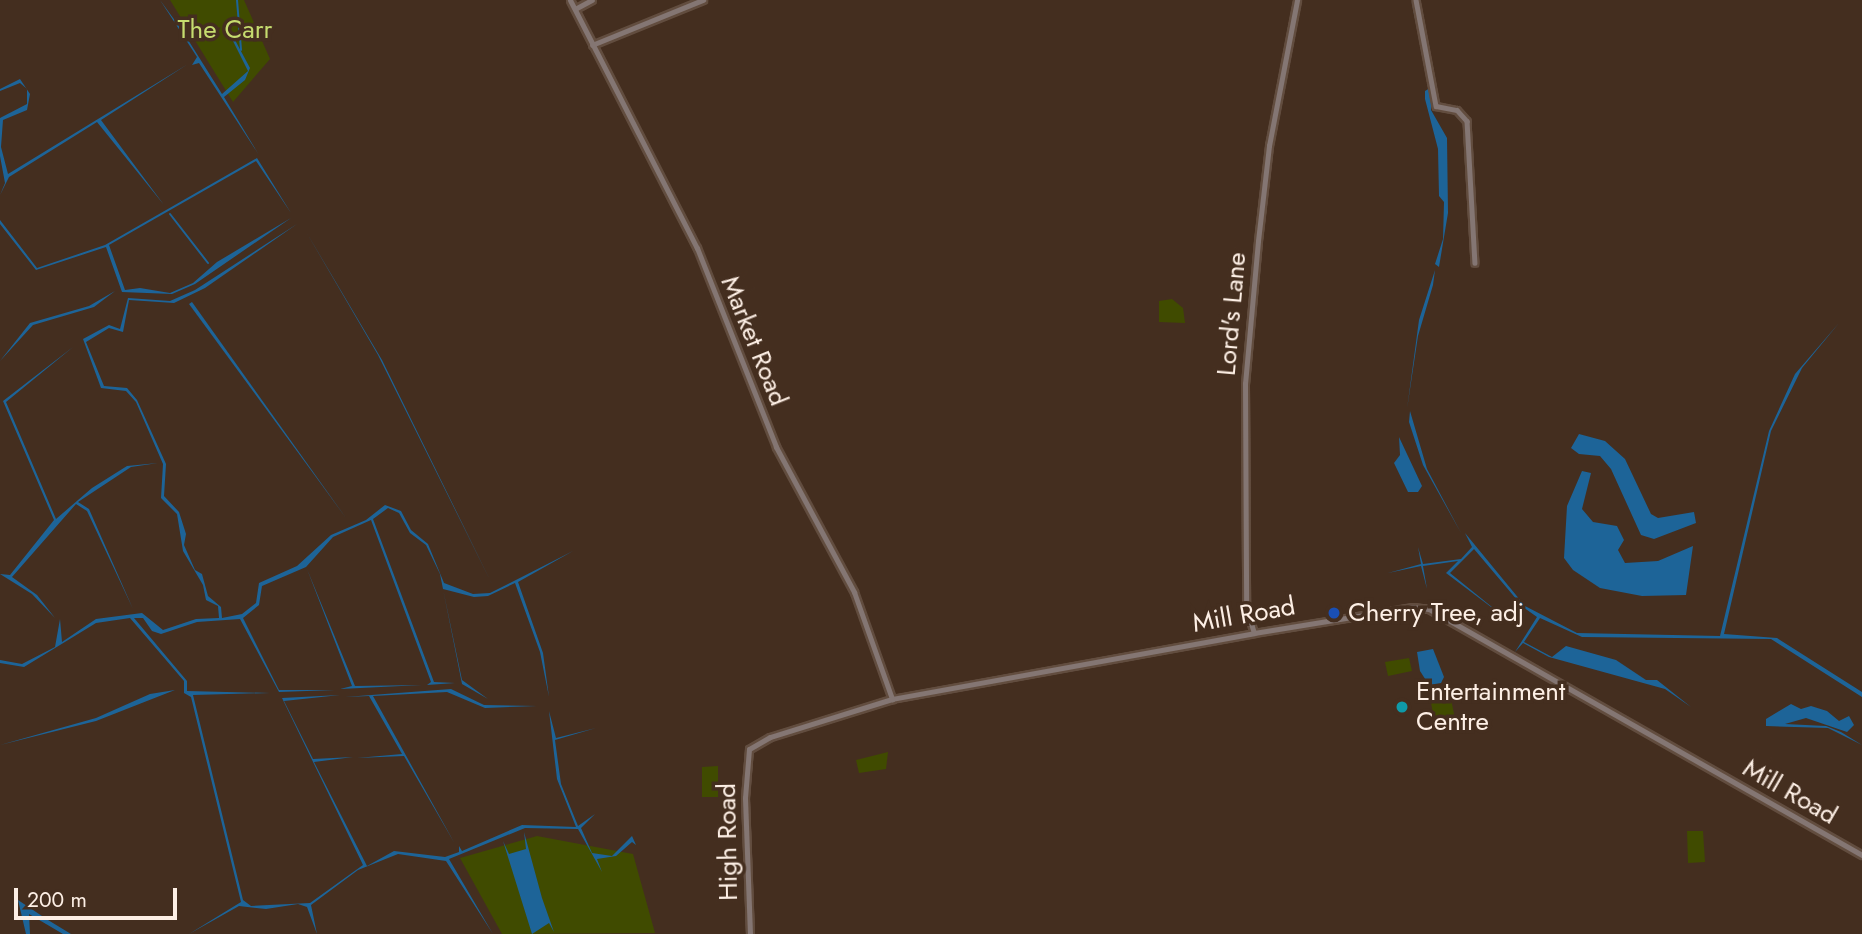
<!DOCTYPE html>
<html>
<head>
<meta charset="utf-8">
<style>
  body { margin:0 }
  #map { position:relative; width:1862px; height:934px; overflow:hidden; background:#442e1f; font-family:Jost,sans-serif }
  div>[style] { position:absolute }
  [style*='--x'] { left:calc(var(--x)*1px); top:calc(var(--y)*1px); width:calc(var(--w)*1px); rotate:calc(var(--a)*1deg) }
  .green>* { inset:0; background:#404b00 }
  .water>* { inset:0; background:#1d6498 }
  .stream>* { height:2px; margin:-1px; padding:0 1px; transform-origin:1px; border-radius:1px; background:#1d6498 }
  .roads { filter:drop-shadow(2px 0 #624d3f) drop-shadow(-2px 0 #624d3f) drop-shadow(0 2px #624d3f) drop-shadow(0 -2px #624d3f) }
  .minor>* { height:4.5px; margin:-2.25px; padding:0 2.25px; transform-origin:2.25px; border-radius:2.25px; background:#847673 }
  .tertiary>* { height:5px; margin:-2.5px; padding:0 2.5px; transform-origin:2.5px; border-radius:2.5px; background:#847673 }
  .dots>* { width:19px; height:19px; translate:-50% -50%; box-sizing:border-box; border:4px solid #442e1f; border-radius:50% }
  span { translate:-50% -50%; white-space:nowrap; text-align:center; line-height:1.15; -webkit-text-stroke:7px #442e1f; paint-order:stroke }
  .park-label { font-size:26px; color:#c6dc6f }
  .street-label { font-size:26px; color:#fdefe5 }
  .poi-label { font-size:26px; color:#fdefe5 }
  .left { translate:0 -50%; text-align:left }
  .scale { position:absolute; left:14px; top:888px; width:163px; height:32px; box-sizing:border-box; border:4px solid #fdefe5; border-top:0; padding-left:9px; font-size:21px; line-height:24px; white-space:nowrap; color:#fdefe5; -webkit-text-stroke:5px #442e1f; paint-order:stroke }
</style>
</head>
<body>
<div id="map">
  <div class="green">
    <i style="clip-path:polygon(170px 0,244px 0,270px 59px,233px 102px)"></i>
    <i style="clip-path:polygon(1172px 299px,1183px 308px,1185px 323px,1159px 322px,1159px 301px)"></i>
    <i style="clip-path:polygon(1409px 658px,1412px 671px,1388px 676px,1385px 662px)"></i>
    <i style="clip-path:polygon(1449px 689px,1455px 719px,1435px 723px,1429px 693px)"></i>
    <i style="clip-path:polygon(888px 752px,886px 769px,859px 773px,856px 760px)"></i>
    <i style="clip-path:polygon(718px 766px,718px 797px,702px 797px,702px 767px)"></i>
    <i style="clip-path:polygon(1687px 831px,1703px 831px,1705px 862px,1688px 863px)"></i>
    <i style="clip-path:polygon(537px 836px,633px 854px,655px 933px,502px 934px,460px 858px)"></i>
  </div>
  <div class="water">
    <i style="clip-path:polygon(evenodd,160px 0,184px 33px,228px 27px,250px 68px,245px 80px,224px 97px,259px 155px,199px 63px,192px 65px,197px 57px,160px 0,226px 27px,248px 71px,222px 94px,185px 35px,226px 27px)"></i>
    <i style="clip-path:polygon(1411px 0,1432px 90px,1431px 110px,1447px 138px,1448px 213px,1439px 267px,1435px 264px,1443px 239px,1444px 202px,1439px 196px,1438px 149px,1425px 99px,1425px 91px,1430px 88px)"></i>
    <i style="clip-path:polygon(188px 64px,101px 120px,164px 205px,97px 122px,9px 177px,0 195px,5px 183px,0 156px,0 118px,27px 104px,27px 89px,20px 83px,0 91px,0 89px,20px 79px,30px 94px,27px 110px,3px 120px,1px 147px,8px 174px)"></i>
    <i style="clip-path:polygon(257px 158px,291px 213px,256px 161px,109px 245px,125px 290px,140px 288px,170px 293px,193px 283px,217px 262px,291px 218px,195px 284px,172px 294px,122px 292px,106px 247px,36px 270px,0 224px,0 220px,37px 268px,105px 245px)"></i>
    <i style="clip-path:polygon(297px 224px,205px 288px,174px 303px,129px 300px,123px 332px,109px 328px,86px 342px,104px 386px,127px 388px,137px 400px,166px 464px,164px 496px,179px 512px,186px 534px,184px 545px,195px 570px,202px 574px,208px 596px,221px 607px,222px 618px,242px 614px,256px 603px,259px 583px,297px 566px,331px 535px,366px 520px,385px 505px,401px 511px,411px 530px,428px 544px,444px 583px,473px 594px,490px 593px,573px 551px,518px 582px,543px 653px,549px 697px,540px 652px,515px 583px,488px 596px,474px 597px,443px 589px,462px 680px,488px 699px,462px 684px,440px 574px,426px 545px,410px 533px,399px 513px,388px 508px,373px 519px,434px 682px,455px 683px,427px 685px,431px 682px,371px 520px,333px 537px,306px 567px,262px 586px,259px 605px,243px 618px,279px 690px,335px 690px,279px 692px,240px 619px,197px 622px,161px 634px,152px 631px,143px 618px,134px 618px,187px 681px,187px 691px,270px 693px,193px 695px,243px 900px,251px 906px,310px 903px,363px 865px,282px 698px,340px 695px,284px 701px,313px 759px,353px 757px,314px 762px,367px 866px,394px 851px,445px 857px,459px 852px,459px 846px,462px 851px,522px 825px,576px 827px,557px 779px,549px 711px,556px 738px,596px 728px,555px 740px,561px 784px,578px 826px,595px 814px,581px 828px,592px 853px,612px 856px,632px 836px,636px 845px,632px 842px,616px 856px,597px 859px,602px 872px,578px 829px,525px 828px,449px 859px,493px 934px,446px 861px,398px 854px,358px 870px,311px 905px,317px 934px,307px 907px,298px 904px,266px 909px,239px 906px,189px 934px,241px 902px,191px 697px,184px 693px,184px 681px,130px 618px,96px 623px,24px 667px,0 663px,0 660px,22px 664px,55px 647px,60px 619px,62px 642px,96px 619px,142px 613px,163px 630px,196px 619px,219px 618px,218px 606px,206px 600px,203px 585px,183px 551px,177px 514px,161px 498px,163px 464px,136px 402px,126px 391px,101px 388px,83px 339px,109px 325px,120px 329px,128px 298px,170px 301px,195px 290px)"></i>
    <i style="clip-path:polygon(305px 230px,382px 360px,492px 584px,378px 355px)"></i>
    <i style="clip-path:polygon(1435px 270px,1433px 285px,1418px 336px,1407px 409px,1419px 320px)"></i>
    <i style="clip-path:polygon(115px 291px,94px 307px,33px 325px,0 361px,30px 323px,89px 306px)"></i>
    <i style="clip-path:polygon(192px 302px,346px 518px,189px 304px)"></i>
    <i style="clip-path:polygon(1839px 323px,1802px 368px,1771px 431px,1724px 634px,1777px 638px,1862px 692px,1862px 697px,1771px 639px,1582px 637px,1540px 618px,1524px 642px,1552px 657px,1566px 646px,1616px 660px,1646px 680px,1657px 680px,1691px 707px,1665px 689px,1549px 657px,1523px 643px,1515px 652px,1537px 617px,1523px 607px,1474px 549px,1450px 573px,1503px 616px,1446px 573px,1458px 561px,1423px 566px,1427px 589px,1421px 566px,1388px 573px,1421px 564px,1418px 547px,1423px 564px,1461px 559px,1472px 547px,1465px 533px,1525px 606px,1577px 633px,1720px 636px,1769px 431px,1795px 374px)"></i>
    <i style="clip-path:polygon(73px 347px,6px 402px,56px 519px,92px 488px,127px 466px,158px 463px,131px 467px,78px 502px,89px 509px,133px 609px,87px 511px,76px 504px,12px 577px,37px 595px,55px 618px,32px 594px,0 574px,10px 575px,54px 520px,3px 401px)"></i>
    <i style="clip-path:polygon(1410px 411px,1427px 469px,1461px 533px,1423px 465px,1409px 422px)"></i>
    <i style="clip-path:polygon(1579px 434px,1605px 441px,1625px 459px,1651px 514px,1658px 518px,1694px 512px,1696px 523px,1654px 539px,1641px 535px,1611px 469px,1600px 456px,1579px 454px,1571px 448px)"></i>
    <i style="clip-path:polygon(1399px 437px,1422px 486px,1418px 492px,1408px 492px,1394px 463px,1400px 455px)"></i>
    <i style="clip-path:polygon(1582px 471px,1591px 473px,1582px 509px,1593px 522px,1617px 526px,1624px 540px,1618px 550px,1625px 563px,1658px 561px,1693px 546px,1686px 595px,1642px 596px,1600px 588px,1573px 570px,1564px 558px,1567px 506px)"></i>
    <i style="clip-path:polygon(307px 569px,355px 686px,422px 685px,340px 689px,352px 686px)"></i>
    <i style="clip-path:polygon(1433px 649px,1444px 677px,1441px 683px,1429px 685px,1420px 671px,1417px 652px)"></i>
    <i style="clip-path:polygon(451px 689px,484px 705px,537px 706px,485px 708px,447px 692px,373px 696px,455px 844px,404px 756px,357px 758px,402px 754px,369px 696px,345px 697px)"></i>
    <i style="clip-path:polygon(175px 690px,96px 721px,0 745px,96px 718px,150px 694px)"></i>
    <i style="clip-path:polygon(1791px 704px,1801px 709px,1811px 706px,1827px 711px,1839px 721px,1849px 716px,1854px 725px,1847px 732px,1806px 718px,1785px 724px,1826px 726px,1841px 732px,1862px 745px,1828px 728px,1766px 726px,1766px 719px)"></i>
    <i style="clip-path:polygon(524px 832px,542px 898px,554px 932px,549px 923px,532px 934px,503px 841px,509px 854px,526px 849px)"></i>
    <i style="clip-path:polygon(18px 900px,48px 920px,71px 934px,63px 934px,29px 914px,30px 934px,26px 934px)"></i>
  </div>
  <div class="stream">
    <i style="--x:237;--y:0;--w:50;--a:85.4"></i>
    <i style="--x:170;--y:214;--w:62;--a:52.2"></i>
  </div>
  <div class="roads">
    <div class="minor">
      <i style="--x:1416;--y:0;--w:108;--a:79.3"></i>
      <i style="--x:1436;--y:106;--w:21;--a:11"></i>
      <i style="--x:1457;--y:110;--w:15;--a:48"></i>
      <i style="--x:1467;--y:121;--w:142;--a:86.8"></i>
      <i style="--x:575;--y:9;--w:19;--a:-28"></i>
      <i style="--x:592;--y:45;--w:120;--a:-22.1"></i>
      <i style="--x:1258;--y:241;--w:96;--a:-83.4"></i>
      <i style="--x:1269;--y:146;--w:149;--a:-79.1"></i>
      <i style="--x:892;--y:699;--w:368;--a:-10.3"></i>
    </div>
    <div class="tertiary">
      <i style="--x:570;--y:0;--w:279;--a:62.9"></i>
      <i style="--x:697;--y:248;--w:214;--a:68.3"></i>
      <i style="--x:776;--y:447;--w:165;--a:61.7"></i>
      <i style="--x:854;--y:592;--w:114;--a:70.4"></i>
      <i style="--x:892;--y:699;--w:128;--a:162.7"></i>
      <i style="--x:770;--y:737;--w:24;--a:150"></i>
      <i style="--x:749;--y:749;--w:49;--a:94.7"></i>
      <i style="--x:745;--y:798;--w:136;--a:87.9"></i>
      <i style="--x:1258;--y:241;--w:143;--a:95.2"></i>
      <i style="--x:1245;--y:383;--w:224;--a:89.7"></i>
      <i style="--x:1246;--y:607;--w:27;--a:73"></i>
      <i style="--x:1254;--y:633;--w:161;--a:-9.3"></i>
      <i style="--x:1413;--y:607;--w:16;--a:7"></i>
      <i style="--x:1429;--y:609;--w:498;--a:29.6"></i>
    </div>
  </div>
  <div class="dots">
    <i style="left:1334px;top:613px;background:#1a4fb4"></i>
    <i style="left:1402px;top:707px;background:#0f9aa8"></i>
  </div>
  <div class="park-label">
    <span style="left:225px;top:30px">The Carr</span>
  </div>
  <div class="street-label">
    <span style="left:1232px;top:314px;rotate:-85deg">Lord's Lane</span>
    <span style="left:754px;top:341px;rotate:68deg">Market Road</span>
    <span style="left:1244px;top:615px;rotate:-10deg">Mill Road</span>
    <span style="left:1790px;top:792px;rotate:30deg">Mill Road</span>
    <span style="left:728px;top:842px;rotate:-91deg">High Road</span>
  </div>
  <div class="poi-label">
    <span class="left" style="left:1348px;top:613px">Cherry Tree, adj</span>
    <span class="left" style="left:1416px;top:707px">Entertainment<br>Centre</span>
  </div>
  <div class="scale">200 m</div>
</div>
</body>
</html>
